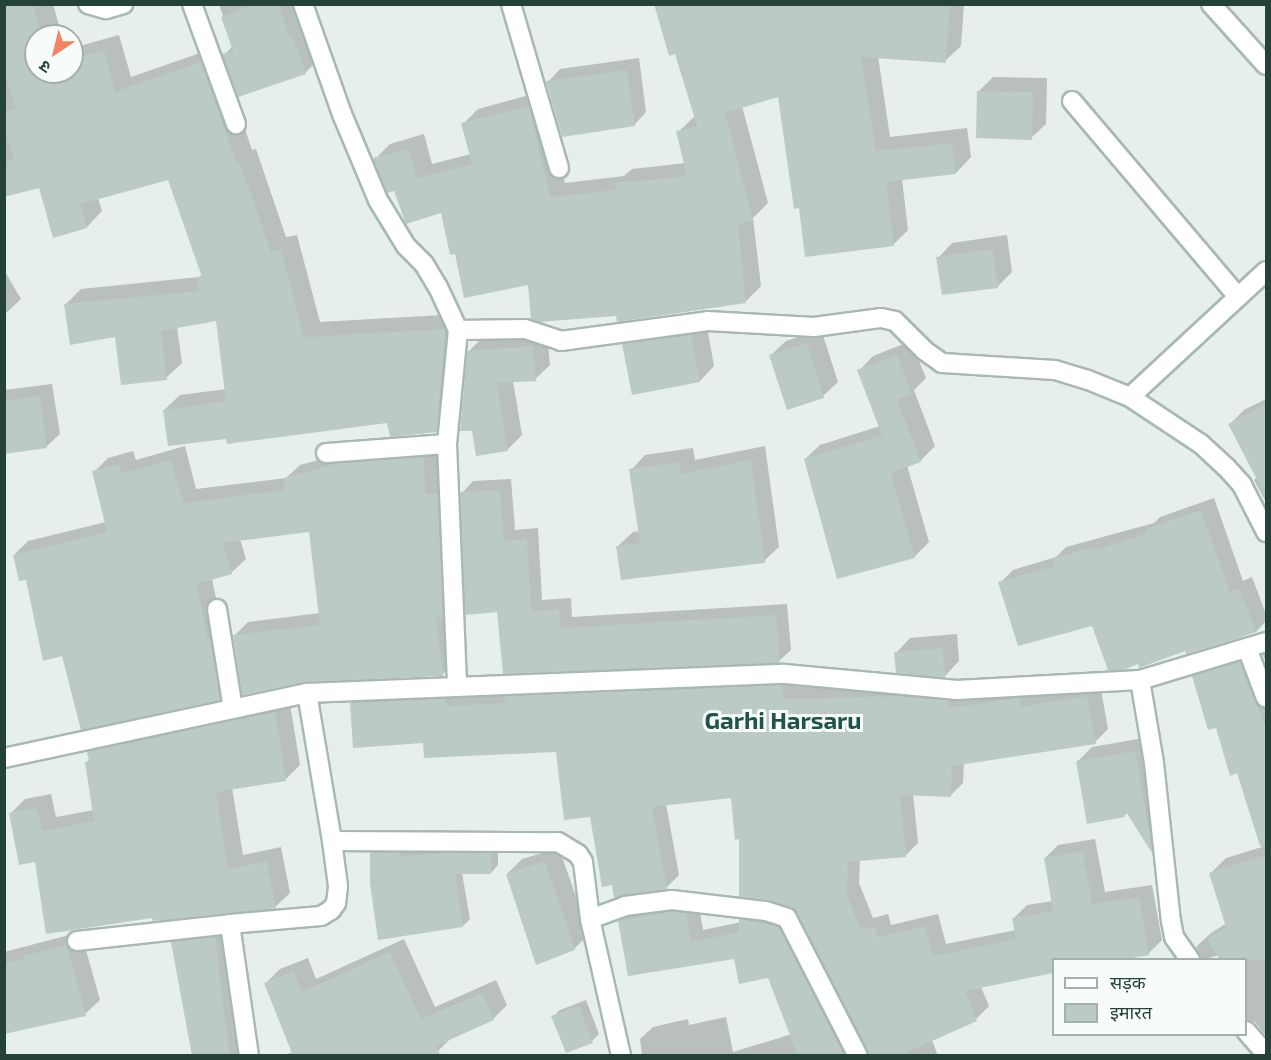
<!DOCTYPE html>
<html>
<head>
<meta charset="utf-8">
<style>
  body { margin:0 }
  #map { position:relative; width:1271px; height:1060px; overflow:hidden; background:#e6efeb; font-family:"Exo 2","Noto Sans Devanagari",sans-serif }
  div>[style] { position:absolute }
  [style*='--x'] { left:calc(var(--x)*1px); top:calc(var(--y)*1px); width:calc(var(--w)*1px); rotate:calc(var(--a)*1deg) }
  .shadow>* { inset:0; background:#0003 }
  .building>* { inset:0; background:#bbcac4 }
  .roads { filter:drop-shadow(2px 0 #a8b8b2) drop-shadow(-2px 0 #a8b8b2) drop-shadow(0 2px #a8b8b2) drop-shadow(0 -2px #a8b8b2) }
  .street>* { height:18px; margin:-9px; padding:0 9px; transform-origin:9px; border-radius:9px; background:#fff }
  .secondary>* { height:18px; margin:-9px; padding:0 9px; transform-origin:9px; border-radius:9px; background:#fff }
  span { translate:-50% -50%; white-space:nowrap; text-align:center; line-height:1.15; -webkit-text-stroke:6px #f7fbf9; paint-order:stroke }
  .quarter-label { font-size:24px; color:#1f5548; font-weight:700 }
  .frame { position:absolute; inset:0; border:6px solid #24423a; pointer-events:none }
  .legend { position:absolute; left:1052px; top:958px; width:195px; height:78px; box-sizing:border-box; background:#f7fbf9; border:2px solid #a3b1ad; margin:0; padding:8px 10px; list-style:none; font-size:18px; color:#24423a }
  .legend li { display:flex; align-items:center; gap:12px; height:30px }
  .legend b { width:30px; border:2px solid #a3b1ad }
  .north { position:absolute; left:24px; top:24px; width:60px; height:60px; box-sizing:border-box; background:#f7fbf9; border:2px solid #a3b1ad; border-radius:50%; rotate:215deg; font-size:16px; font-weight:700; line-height:24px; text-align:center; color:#24423a }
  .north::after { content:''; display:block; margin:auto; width:21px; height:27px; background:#f4845f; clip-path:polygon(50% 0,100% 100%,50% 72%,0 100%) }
</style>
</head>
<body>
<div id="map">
  <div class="shadow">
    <i style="clip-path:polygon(4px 4px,53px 4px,62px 36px,36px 36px,36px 72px,72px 72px,72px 48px,119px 35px,131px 77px,217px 47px,252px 150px,256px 149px,286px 237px,297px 235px,320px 322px,460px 314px,452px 415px,436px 431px,389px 421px,227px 437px,164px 410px,180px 395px,226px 389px,217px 320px,177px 327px,182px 363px,166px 378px,116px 335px,65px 305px,81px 289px,199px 277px,202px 274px,169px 178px,98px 198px,102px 211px,87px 227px,40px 186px,4px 186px,4px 133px,7px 132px,4px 125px)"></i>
    <i style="clip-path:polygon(219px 4px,300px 4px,321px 57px,305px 73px,224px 55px,233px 46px)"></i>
    <i style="clip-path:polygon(656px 4px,964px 4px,961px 46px,945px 61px,878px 56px,890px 137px,967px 128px,971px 157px,956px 173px,902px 179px,908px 230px,893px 245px,800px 206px,780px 96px,742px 106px,768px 203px,753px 218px,761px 286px,746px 301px,617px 315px,529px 283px,456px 252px,442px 211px,395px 190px,375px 159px,390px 144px,424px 134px,432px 164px,471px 154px,463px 124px,478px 109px,544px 91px,565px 183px,624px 176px,632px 169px,686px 163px,678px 132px,695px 116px,676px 53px)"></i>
    <i style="clip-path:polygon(639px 58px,646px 112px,634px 125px,548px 82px,560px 69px)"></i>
    <i style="clip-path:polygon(993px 77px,1047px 78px,1046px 124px,1031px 138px,978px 92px)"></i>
    <i style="clip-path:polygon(1007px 235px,1012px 272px,998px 286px,943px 294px,938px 258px,952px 243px)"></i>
    <i style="clip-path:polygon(4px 270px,21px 299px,4px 315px)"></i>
    <i style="clip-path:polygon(706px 321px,714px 366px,700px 381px,633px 393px,623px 345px,638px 330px)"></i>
    <i style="clip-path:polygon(821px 329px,838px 382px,823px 396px,771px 355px,786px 341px)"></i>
    <i style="clip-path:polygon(547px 332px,550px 365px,535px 379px,513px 381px,522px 435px,507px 450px,469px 351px,484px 336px)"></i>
    <i style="clip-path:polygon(911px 341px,926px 378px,914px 390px,935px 446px,920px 461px,907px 465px,929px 542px,914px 557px,805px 459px,820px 445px,880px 426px,859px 371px,873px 356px)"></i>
    <i style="clip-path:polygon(52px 384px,60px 434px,46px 447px,4px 453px,4px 390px)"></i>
    <i style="clip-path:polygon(1266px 399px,1266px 502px,1254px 480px,1257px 477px,1230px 424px,1244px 410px)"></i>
    <i style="clip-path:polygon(437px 444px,438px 481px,451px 480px,456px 661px,442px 675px,234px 636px,248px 622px,320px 613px,310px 530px,240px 539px,246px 559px,231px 573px,212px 579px,234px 685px,219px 699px,63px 654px,14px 555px,28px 541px,106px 522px,94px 472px,108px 458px,133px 451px,136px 460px,185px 446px,196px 489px,286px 478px,300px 465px,355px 450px)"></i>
    <i style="clip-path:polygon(765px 446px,779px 547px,764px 561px,618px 546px,633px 532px,640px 531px,631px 470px,645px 455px,693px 448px,695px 460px)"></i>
    <i style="clip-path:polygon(511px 479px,515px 530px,538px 528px,542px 600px,571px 598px,572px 617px,787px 604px,791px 650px,779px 661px,504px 672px,499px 611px,462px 493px,473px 481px)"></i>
    <i style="clip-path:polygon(1214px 498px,1243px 581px,1252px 577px,1266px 614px,1266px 621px,1256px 632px,1187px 653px,1186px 649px,1138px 662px,1093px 624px,1000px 583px,1013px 570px,1056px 557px,1066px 547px,1154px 523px,1160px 517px)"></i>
    <i style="clip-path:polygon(957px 634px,959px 661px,945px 676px,897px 672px,896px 653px,910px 638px)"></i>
    <i style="clip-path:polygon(1255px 648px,1266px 678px,1266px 1036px,1255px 1022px,1246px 1020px,1246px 960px,1219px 955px,1202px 960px,1196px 947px,1211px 933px,1227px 923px,1211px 873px,1226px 858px,1262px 847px,1238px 772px,1194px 676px,1208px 662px)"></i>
    <i style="clip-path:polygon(1266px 652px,1266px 664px,1263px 655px)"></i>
    <i style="clip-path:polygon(794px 673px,796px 687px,911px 683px,1032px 686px,1033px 695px,1100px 684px,1108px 729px,1095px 742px,964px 763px,963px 783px,950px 796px,913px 794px,918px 843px,905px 856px,860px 860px,859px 883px,873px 918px,888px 914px,891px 925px,938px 914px,946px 944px,1016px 930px,1014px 918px,1027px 905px,1053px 901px,1045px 858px,1058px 845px,1095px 839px,1105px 892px,1152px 885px,1162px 940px,1149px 953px,1054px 960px,1054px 972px,981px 987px,989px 1006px,976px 1019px,932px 1040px,938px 1056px,642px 1056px,640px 1039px,653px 1027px,688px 1019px,689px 1025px,726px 1017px,733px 1052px,792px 1034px,769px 976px,735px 957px,620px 921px,633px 908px,698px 901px,703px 930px,741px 922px,753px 907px,792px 915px,861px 1049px,869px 1054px,798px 911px,733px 796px,666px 804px,679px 875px,666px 888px,592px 816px,557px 751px,424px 741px,351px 703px,364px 690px)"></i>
    <i style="clip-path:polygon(289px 698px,300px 765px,285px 780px,232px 788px,243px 855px,281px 847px,290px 893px,275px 907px,36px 861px,11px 813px,25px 799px,51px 794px,56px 817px,94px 810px,87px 762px,90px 759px,89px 752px,103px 738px)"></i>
    <i style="clip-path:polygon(1149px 737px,1166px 837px,1153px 851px,1128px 812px,1124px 816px,1077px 762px,1092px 747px)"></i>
    <i style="clip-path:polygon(379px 846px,405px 846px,405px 851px,454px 846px,498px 846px,498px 865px,491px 873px,462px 873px,470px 919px,463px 926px,372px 853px)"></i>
    <i style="clip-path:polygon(559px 848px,589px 934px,574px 949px,507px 874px,522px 859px)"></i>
    <i style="clip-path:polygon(229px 924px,246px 1056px,193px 1056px,172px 942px,186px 928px)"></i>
    <i style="clip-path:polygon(81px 932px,100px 1000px,85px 1014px,4px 1032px,4px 952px)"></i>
    <i style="clip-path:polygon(404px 939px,435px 1007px,496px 980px,507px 1005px,493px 1019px,451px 1038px,438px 1051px,427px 1056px,281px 1056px,293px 1052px,266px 983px,280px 969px,308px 958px,316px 979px)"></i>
    <i style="clip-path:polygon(586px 1000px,599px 1034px,592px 1041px,553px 1017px,560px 1010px)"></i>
  </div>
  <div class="building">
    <i style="clip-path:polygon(4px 4px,33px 4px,42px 36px,36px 36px,36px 72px,72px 72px,72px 59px,104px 50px,115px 92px,201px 62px,237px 164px,240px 163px,271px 252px,281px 249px,304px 337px,445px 329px,437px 432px,390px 437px,387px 423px,227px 444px,226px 439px,168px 446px,163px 410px,226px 401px,216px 321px,161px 331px,167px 380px,121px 385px,115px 337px,70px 345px,64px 304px,199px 291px,197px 278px,202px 277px,168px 180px,81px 204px,87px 228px,53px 238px,39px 188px,4px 197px,4px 162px,14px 160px,4px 130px,4px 112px,16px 109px,4px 70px)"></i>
    <i style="clip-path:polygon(256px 4px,278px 4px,290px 38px,293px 37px,306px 74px,238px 97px,222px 54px,233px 51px,221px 17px)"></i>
    <i style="clip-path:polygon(654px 4px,950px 4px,946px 63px,861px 57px,876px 151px,952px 143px,956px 174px,886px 182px,894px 246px,805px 257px,799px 208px,794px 209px,778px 97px,725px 113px,753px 220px,738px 224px,746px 303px,617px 322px,616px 316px,539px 322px,531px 319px,528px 285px,464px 298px,455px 254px,450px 255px,441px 213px,406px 224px,394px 191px,387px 193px,373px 158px,409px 149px,417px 178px,472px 164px,461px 123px,529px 106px,550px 197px,616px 190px,615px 183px,687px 176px,676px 131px,697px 126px,675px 54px,669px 56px)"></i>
    <i style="clip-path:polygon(627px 70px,635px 126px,562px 137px,546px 81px)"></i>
    <i style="clip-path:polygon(977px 91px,1033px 92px,1032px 140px,976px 138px)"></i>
    <i style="clip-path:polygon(993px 249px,998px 288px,942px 295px,936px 257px)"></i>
    <i style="clip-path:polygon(691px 335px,700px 382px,632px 395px,622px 344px)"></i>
    <i style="clip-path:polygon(807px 343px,824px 398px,787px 410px,769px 355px)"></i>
    <i style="clip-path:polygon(533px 346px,536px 381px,497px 383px,508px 451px,476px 456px,472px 431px,460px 431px,467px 351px)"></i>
    <i style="clip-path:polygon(897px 355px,912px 394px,897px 400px,921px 462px,891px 473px,915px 558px,837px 579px,804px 459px,882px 435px,857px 370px)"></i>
    <i style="clip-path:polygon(40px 396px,47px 448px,4px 454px,4px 401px)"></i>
    <i style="clip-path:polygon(1266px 405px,1266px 497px,1228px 424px)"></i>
    <i style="clip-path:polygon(424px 457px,425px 494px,438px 494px,443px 617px,436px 617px,443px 676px,306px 682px,242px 695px,233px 635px,320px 625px,309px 532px,223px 543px,232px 574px,197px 584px,207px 638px,210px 638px,220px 700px,81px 730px,62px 656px,43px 661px,26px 580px,19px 581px,13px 555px,107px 532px,92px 471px,119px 464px,122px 473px,171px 460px,183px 503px,285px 490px,284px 478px,339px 463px)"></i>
    <i style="clip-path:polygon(751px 460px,765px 563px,621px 580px,616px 546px,640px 543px,629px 469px,679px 462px,681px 474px)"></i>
    <i style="clip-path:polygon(500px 490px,504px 541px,527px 539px,531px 611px,559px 609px,561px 628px,776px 615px,780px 663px,503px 674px,497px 612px,465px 615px,460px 492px)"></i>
    <i style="clip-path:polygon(1201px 510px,1230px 592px,1239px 589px,1256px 630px,1239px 638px,1186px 654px,1185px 651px,1139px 668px,1138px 664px,1123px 670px,1108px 670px,1092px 626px,1018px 646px,998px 582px,1054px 566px,1052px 559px,1094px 547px,1095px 550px,1147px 533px,1146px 529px)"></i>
    <i style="clip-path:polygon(943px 648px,945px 678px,896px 673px,894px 652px)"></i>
    <i style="clip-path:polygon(1240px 662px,1266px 728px,1266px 845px,1260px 846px,1237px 773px,1230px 776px,1216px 728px,1208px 730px,1192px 676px)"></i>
    <i style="clip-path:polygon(782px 685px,783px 699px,897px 696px,948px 700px,948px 708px,1019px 698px,1021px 707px,1087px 696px,1096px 744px,952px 766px,951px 797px,900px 795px,906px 857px,848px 862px,847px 896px,861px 930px,875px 926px,878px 937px,925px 926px,933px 956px,1016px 939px,1012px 918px,1053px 911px,1044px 858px,1083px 851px,1092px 904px,1139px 897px,1149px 955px,1121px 960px,1053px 960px,1053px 973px,965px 991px,977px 1021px,898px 1056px,869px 1056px,796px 912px,770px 900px,739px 897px,739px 839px,735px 840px,731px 798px,652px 807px,667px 889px,614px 898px,612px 885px,602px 887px,590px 817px,564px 820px,556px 752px,424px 758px,423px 743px,353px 748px,350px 703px,445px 699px,446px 706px,505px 703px,504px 696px)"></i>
    <i style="clip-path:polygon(275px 711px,286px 781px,216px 792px,228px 869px,267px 861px,276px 909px,168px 920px,153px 921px,152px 918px,46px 934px,35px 862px,19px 865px,9px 813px,37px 807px,42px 831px,94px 821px,85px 762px,89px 761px,87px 752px)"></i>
    <i style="clip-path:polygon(1135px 751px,1152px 846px,1152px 853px,1123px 807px,1125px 817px,1087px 824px,1076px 761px)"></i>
    <i style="clip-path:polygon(370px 853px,399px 853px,399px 857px,446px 853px,491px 853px,491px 874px,455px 874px,463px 927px,378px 940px,370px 883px)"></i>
    <i style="clip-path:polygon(1266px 855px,1266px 960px,1220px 960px,1207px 939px,1226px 927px,1209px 873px)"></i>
    <i style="clip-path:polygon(545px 861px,575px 950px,536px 965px,506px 874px)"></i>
    <i style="clip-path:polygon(671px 911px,686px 913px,691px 942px,739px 932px,739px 919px,779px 927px,845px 1056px,798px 1056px,768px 978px,739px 984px,734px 959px,628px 976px,618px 921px)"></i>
    <i style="clip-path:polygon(215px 937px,230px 1056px,192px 1056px,171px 942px)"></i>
    <i style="clip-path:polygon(67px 945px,86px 1016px,4px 1034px,4px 963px,24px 959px,23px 956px)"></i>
    <i style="clip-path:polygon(390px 952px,421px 1019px,482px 993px,494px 1020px,436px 1046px,441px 1056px,293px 1056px,264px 983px,294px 971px,302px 992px)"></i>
    <i style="clip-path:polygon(579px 1006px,593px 1043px,566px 1053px,551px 1016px)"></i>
  </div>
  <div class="roads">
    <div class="street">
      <i style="--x:88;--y:4;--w:19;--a:16"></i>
      <i style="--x:106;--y:9;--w:18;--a:-16"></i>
      <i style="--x:192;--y:4;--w:128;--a:69.9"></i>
      <i style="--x:303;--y:4;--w:117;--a:70.5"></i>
      <i style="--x:342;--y:114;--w:93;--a:67.3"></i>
      <i style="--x:378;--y:200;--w:54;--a:58.7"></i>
      <i style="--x:406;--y:246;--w:25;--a:45"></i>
      <i style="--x:424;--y:264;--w:27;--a:59"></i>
      <i style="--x:438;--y:287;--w:47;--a:65.1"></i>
      <i style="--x:458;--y:330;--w:67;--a:-0.9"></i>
      <i style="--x:525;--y:329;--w:38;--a:18"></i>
      <i style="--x:561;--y:341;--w:148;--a:-7.7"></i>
      <i style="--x:708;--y:321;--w:106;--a:3.2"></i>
      <i style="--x:814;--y:327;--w:68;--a:-7.7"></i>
      <i style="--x:881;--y:318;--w:14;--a:12"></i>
      <i style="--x:895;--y:321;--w:42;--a:45"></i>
      <i style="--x:925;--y:351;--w:21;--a:35"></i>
      <i style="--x:942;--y:363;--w:113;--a:3.5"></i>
      <i style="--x:1055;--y:370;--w:34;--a:17"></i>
      <i style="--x:1088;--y:380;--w:45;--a:22"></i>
      <i style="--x:1130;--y:397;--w:85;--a:33.5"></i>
      <i style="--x:1201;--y:444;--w:34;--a:43"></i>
      <i style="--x:1226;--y:467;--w:24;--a:48"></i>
      <i style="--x:1242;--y:485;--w:53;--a:62.9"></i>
      <i style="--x:511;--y:4;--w:171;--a:73.7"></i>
      <i style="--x:1211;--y:4;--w:82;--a:48"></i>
      <i style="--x:1072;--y:101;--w:257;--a:49.7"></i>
      <i style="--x:1130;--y:397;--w:185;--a:-42.8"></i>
      <i style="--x:447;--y:444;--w:115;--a:-84.5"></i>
      <i style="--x:326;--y:453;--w:121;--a:-4.3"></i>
      <i style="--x:447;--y:444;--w:243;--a:87.6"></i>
      <i style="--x:217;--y:609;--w:101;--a:80.9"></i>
      <i style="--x:1247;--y:648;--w:53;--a:69.2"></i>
      <i style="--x:1140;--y:680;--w:84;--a:80.4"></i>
      <i style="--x:1154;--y:763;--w:159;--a:83.9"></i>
      <i style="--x:1171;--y:921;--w:16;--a:79"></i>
      <i style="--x:1174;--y:937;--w:28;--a:55"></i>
      <i style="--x:307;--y:693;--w:150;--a:80.4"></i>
      <i style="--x:332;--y:841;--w:226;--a:0.3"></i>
      <i style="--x:558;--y:842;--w:23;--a:31"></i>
      <i style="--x:578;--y:854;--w:9;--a:58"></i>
      <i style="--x:583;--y:862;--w:57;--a:83"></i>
      <i style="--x:590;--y:919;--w:140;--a:77.2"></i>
      <i style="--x:590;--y:919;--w:37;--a:-20"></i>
      <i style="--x:625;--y:906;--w:47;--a:-7.3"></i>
      <i style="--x:672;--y:900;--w:95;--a:6.7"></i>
      <i style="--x:766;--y:911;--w:22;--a:18"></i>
      <i style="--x:787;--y:918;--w:155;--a:62.8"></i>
      <i style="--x:77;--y:941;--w:154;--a:-6.3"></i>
      <i style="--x:1246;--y:1031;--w:30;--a:49"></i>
      <i style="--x:249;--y:1056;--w:133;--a:-98.2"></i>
      <i style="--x:230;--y:924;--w:91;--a:-5"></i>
      <i style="--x:321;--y:916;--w:12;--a:-31"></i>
      <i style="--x:331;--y:910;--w:9;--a:-54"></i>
      <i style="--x:336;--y:903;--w:17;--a:-83"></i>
      <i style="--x:338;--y:886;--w:45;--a:-97.6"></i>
    </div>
    <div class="secondary">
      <i style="--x:4;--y:758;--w:310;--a:-12.1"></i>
      <i style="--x:307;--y:693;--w:478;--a:-2.3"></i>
      <i style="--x:785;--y:674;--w:173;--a:5.3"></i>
      <i style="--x:957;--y:690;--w:183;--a:-3.1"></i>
      <i style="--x:1140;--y:680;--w:132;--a:-16.8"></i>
    </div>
  </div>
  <div class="quarter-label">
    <span style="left:783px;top:720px">Garhi Harsaru</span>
  </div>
  <div class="frame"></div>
  <ul class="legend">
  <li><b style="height:8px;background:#fff"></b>सड़क</li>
  <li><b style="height:16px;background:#bbcac4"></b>इमारत</li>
  </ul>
  <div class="north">उ</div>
</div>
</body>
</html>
